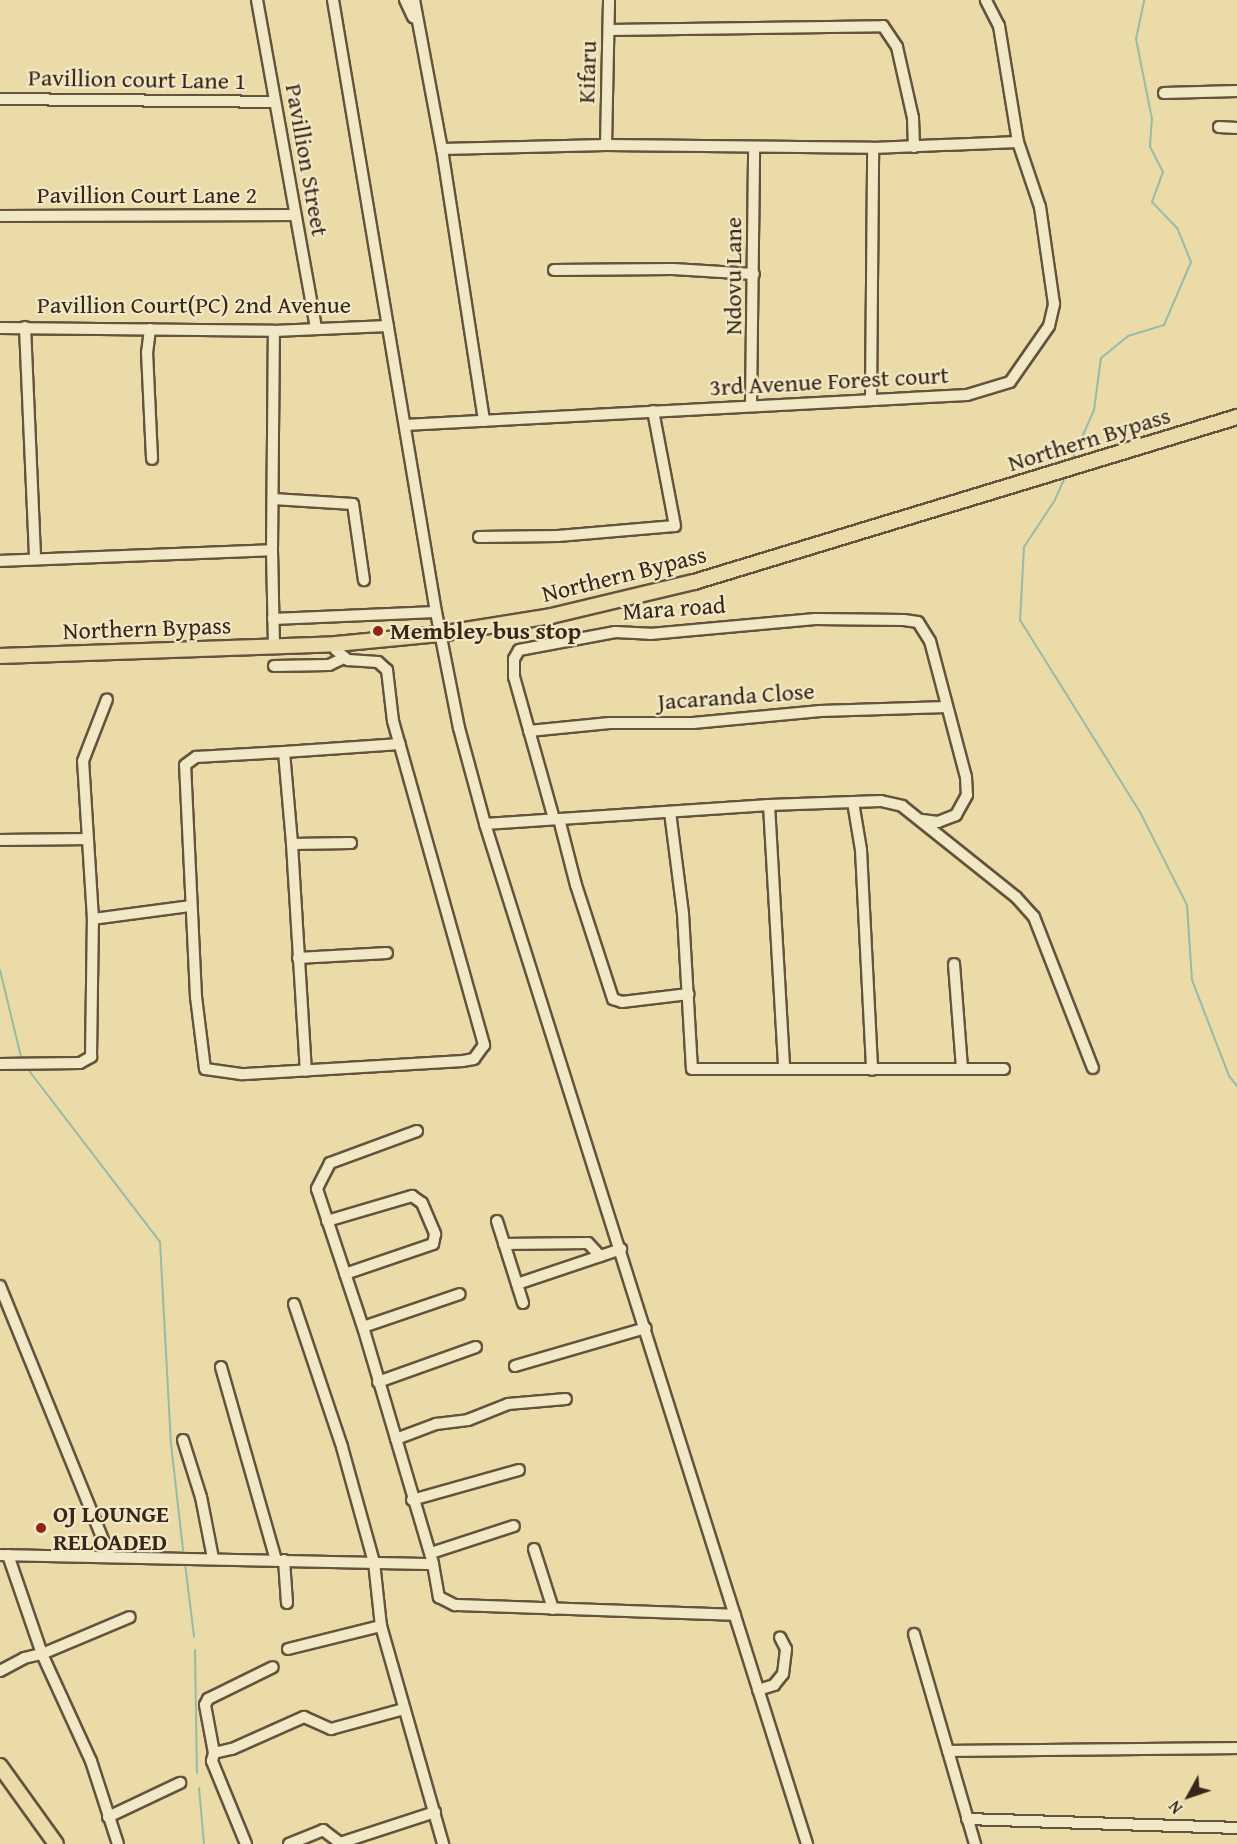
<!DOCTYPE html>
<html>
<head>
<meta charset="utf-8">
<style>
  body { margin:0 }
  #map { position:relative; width:1237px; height:1844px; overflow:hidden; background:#eadba8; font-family:"Gentium Book Plus",serif }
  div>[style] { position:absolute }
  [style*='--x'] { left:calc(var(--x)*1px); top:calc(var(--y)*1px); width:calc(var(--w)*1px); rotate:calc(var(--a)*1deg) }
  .stream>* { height:2px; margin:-1px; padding:0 1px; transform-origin:1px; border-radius:1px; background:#98bba7 }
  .roads { filter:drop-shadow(2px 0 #64533d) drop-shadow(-2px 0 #64533d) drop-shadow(0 2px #64533d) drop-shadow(0 -2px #64533d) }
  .minor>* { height:10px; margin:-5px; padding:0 5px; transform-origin:5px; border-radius:5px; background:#f1e8c6 }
  .major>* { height:14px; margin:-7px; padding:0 7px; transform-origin:7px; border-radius:7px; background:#eadba8 }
  .dots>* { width:16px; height:16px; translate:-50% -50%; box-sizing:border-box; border:3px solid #f1e8c6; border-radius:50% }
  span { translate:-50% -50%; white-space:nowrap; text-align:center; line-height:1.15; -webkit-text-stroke:4.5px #f1e8c6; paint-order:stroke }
  .street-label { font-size:24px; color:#382619 }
  .poi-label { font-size:24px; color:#382619; font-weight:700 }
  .left { translate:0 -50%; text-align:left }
  .north { position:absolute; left:1159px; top:1766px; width:60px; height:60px; -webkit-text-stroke:4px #f1e8c6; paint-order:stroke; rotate:230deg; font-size:16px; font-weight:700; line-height:24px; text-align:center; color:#382619 }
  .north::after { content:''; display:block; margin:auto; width:21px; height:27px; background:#382619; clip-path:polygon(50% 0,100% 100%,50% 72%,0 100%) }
</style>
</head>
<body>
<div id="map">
  <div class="stream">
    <i style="--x:1071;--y:462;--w:57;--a:-66.1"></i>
    <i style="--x:1094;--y:410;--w:52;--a:-82.3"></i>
    <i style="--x:1101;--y:358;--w:35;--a:-39"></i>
    <i style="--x:1128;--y:336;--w:38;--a:-17"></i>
    <i style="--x:1164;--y:325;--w:69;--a:-66.8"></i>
    <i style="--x:1191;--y:262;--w:35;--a:-112"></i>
    <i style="--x:1178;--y:229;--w:37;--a:-134"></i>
    <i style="--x:1152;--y:202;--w:32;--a:-70"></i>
    <i style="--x:1163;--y:172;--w:29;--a:-117"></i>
    <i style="--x:1150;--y:146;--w:27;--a:-86"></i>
    <i style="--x:1152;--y:119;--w:82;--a:-101.3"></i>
    <i style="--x:1136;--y:39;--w:40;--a:-78"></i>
    <i style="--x:1066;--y:475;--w:27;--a:114"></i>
    <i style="--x:1055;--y:500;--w:56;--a:123.4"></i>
    <i style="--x:1024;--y:547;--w:73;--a:93.1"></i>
    <i style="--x:1020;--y:620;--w:226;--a:58"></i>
    <i style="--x:1140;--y:812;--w:104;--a:63.2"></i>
    <i style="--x:1187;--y:905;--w:75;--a:86.2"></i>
    <i style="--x:1192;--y:980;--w:103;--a:68.9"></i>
    <i style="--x:1229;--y:1076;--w:13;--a:51"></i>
    <i style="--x:0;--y:970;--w:94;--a:76.4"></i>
    <i style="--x:27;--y:1068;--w:219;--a:52.6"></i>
    <i style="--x:160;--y:1242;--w:202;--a:86.9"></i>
    <i style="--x:171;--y:1444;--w:107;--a:83.5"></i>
    <i style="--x:185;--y:1563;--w:74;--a:83"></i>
    <i style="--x:195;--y:1650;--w:123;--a:89.1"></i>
    <i style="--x:199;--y:1788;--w:56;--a:84.9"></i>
  </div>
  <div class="roads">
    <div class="minor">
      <i style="--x:257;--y:0;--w:332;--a:79.8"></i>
      <i style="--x:333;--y:0;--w:621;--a:80.45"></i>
      <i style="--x:436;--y:612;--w:118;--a:78.8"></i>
      <i style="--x:459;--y:728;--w:99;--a:74.8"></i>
      <i style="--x:485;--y:824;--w:1070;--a:72.48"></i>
      <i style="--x:405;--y:0;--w:19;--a:65"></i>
      <i style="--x:414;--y:0;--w:152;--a:79.4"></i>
      <i style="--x:442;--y:149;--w:275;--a:81.2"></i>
      <i style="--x:610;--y:30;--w:273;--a:-0.8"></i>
      <i style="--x:883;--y:26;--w:25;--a:56"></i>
      <i style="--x:897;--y:47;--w:73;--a:77.3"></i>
      <i style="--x:913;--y:118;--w:29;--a:88"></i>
      <i style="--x:1164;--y:93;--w:73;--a:-1.6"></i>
      <i style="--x:0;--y:99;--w:275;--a:0.6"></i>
      <i style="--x:1219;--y:127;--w:18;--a:3"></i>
      <i style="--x:606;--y:145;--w:145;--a:-88.8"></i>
      <i style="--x:442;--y:149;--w:164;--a:-1.4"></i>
      <i style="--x:606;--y:145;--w:267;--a:0.6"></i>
      <i style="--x:873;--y:148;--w:145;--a:-2.4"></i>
      <i style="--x:0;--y:216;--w:295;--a:-0.2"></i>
      <i style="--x:554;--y:270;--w:119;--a:-0.5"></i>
      <i style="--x:673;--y:269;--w:81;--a:3.5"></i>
      <i style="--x:25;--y:327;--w:231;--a:87.5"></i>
      <i style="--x:0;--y:328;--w:274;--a:0.6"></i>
      <i style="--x:274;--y:331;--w:114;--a:-2.5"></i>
      <i style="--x:150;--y:329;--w:23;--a:97"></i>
      <i style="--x:147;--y:352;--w:107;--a:87.3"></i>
      <i style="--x:871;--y:398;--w:250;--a:-89.5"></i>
      <i style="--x:751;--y:405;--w:257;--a:-89.3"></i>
      <i style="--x:405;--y:425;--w:563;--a:-3.06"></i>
      <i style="--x:967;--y:395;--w:45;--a:-16.8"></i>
      <i style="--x:1010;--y:382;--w:68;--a:-55.1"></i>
      <i style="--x:1049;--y:326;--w:23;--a:-77"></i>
      <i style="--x:1054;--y:304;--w:98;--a:-98.2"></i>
      <i style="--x:1040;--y:207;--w:69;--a:-108.7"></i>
      <i style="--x:1018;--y:142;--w:118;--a:-99.3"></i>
      <i style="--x:999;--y:26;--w:29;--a:-117"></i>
      <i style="--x:273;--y:499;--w:80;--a:3.6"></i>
      <i style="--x:353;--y:504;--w:77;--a:81.8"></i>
      <i style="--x:479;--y:537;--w:79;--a:-0.7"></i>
      <i style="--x:558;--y:536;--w:117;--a:-4.9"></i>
      <i style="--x:675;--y:526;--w:117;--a:-100.8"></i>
      <i style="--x:272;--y:550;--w:219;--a:-89.5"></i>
      <i style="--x:0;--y:561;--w:272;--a:-2.3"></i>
      <i style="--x:272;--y:550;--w:95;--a:88.8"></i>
      <i style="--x:273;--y:619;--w:163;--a:-2.5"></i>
      <i style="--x:336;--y:644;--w:6;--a:90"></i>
      <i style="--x:336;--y:650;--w:16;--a:40"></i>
      <i style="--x:348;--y:660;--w:30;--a:4"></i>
      <i style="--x:378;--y:662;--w:12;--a:42"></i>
      <i style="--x:387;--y:670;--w:51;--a:83.3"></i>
      <i style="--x:393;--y:721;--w:337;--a:74.3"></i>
      <i style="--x:484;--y:1045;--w:17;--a:126"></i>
      <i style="--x:474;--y:1059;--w:11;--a:170"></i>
      <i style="--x:463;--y:1061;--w:222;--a:176.6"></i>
      <i style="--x:241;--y:1074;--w:36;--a:-172"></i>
      <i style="--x:205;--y:1069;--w:73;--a:-97.1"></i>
      <i style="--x:196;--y:997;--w:232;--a:-92.7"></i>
      <i style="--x:185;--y:765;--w:14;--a:-36"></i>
      <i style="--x:196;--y:757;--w:88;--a:-3.3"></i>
      <i style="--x:284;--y:752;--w:92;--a:85"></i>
      <i style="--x:292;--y:844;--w:59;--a:-1"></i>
      <i style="--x:274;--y:666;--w:55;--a:-1"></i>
      <i style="--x:329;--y:665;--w:17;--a:-25"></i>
      <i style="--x:529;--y:731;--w:81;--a:-5.6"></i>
      <i style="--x:610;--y:723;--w:83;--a:0"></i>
      <i style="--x:693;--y:723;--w:128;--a:-5.4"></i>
      <i style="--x:820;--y:711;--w:127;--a:-1.8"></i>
      <i style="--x:284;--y:752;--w:116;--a:-3.9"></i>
      <i style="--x:853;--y:802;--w:49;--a:80.5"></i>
      <i style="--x:861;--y:850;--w:220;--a:87.1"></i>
      <i style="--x:769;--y:805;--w:264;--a:86.7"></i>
      <i style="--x:670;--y:812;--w:103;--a:82.7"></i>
      <i style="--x:683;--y:914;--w:155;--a:86.7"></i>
      <i style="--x:692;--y:1069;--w:312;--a:0"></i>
      <i style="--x:554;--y:819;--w:148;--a:-105.7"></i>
      <i style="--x:514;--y:677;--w:18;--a:-90"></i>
      <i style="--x:514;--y:659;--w:10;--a:-61"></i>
      <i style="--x:519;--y:650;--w:98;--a:-10.6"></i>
      <i style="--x:615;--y:632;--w:35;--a:3"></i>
      <i style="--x:650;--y:634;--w:166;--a:-5.2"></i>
      <i style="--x:815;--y:619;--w:89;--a:0.6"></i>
      <i style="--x:904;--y:620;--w:14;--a:8"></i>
      <i style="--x:918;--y:622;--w:22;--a:58"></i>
      <i style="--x:930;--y:641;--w:141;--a:75.2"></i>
      <i style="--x:966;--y:777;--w:18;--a:87"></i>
      <i style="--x:967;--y:795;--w:23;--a:119"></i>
      <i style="--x:956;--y:815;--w:19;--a:159"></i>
      <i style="--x:938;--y:822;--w:16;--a:-173"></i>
      <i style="--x:559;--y:819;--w:68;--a:75.6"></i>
      <i style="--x:576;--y:885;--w:120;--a:72"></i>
      <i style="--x:613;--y:999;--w:9;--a:18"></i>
      <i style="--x:622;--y:1002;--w:67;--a:-6.8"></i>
      <i style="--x:485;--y:824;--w:285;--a:-3.8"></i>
      <i style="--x:769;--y:805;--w:112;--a:-2"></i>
      <i style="--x:881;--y:801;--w:22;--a:13"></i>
      <i style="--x:902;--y:806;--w:146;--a:38.6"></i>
      <i style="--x:1016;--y:897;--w:27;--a:48"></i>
      <i style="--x:1034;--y:917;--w:162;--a:68.7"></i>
      <i style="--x:0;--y:840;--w:87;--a:-0.7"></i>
      <i style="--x:292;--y:844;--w:227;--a:86.5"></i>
      <i style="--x:93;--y:919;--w:158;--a:-93.6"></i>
      <i style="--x:83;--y:761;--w:66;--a:-68.8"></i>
      <i style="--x:298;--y:958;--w:89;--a:-3.2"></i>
      <i style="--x:954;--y:964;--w:103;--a:85.6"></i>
      <i style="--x:0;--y:1064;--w:80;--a:-0.7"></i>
      <i style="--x:80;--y:1063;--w:13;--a:-29"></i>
      <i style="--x:91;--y:1057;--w:138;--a:-89.2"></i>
      <i style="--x:93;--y:919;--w:98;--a:-7.6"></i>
      <i style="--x:417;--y:1131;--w:93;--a:159.8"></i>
      <i style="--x:330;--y:1163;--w:29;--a:117"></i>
      <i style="--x:317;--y:1189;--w:145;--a:71.6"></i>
      <i style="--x:363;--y:1327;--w:247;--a:73.5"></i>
      <i style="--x:327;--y:1221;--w:89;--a:-16.4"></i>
      <i style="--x:412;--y:1196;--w:12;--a:35"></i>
      <i style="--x:422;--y:1203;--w:34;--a:67"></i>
      <i style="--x:435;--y:1234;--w:10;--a:101"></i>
      <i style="--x:433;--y:1244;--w:93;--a:161.2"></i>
      <i style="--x:497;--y:1221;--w:86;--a:72.4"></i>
      <i style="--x:504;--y:1244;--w:84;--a:-0.7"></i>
      <i style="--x:588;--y:1243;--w:18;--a:47"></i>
      <i style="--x:517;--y:1284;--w:110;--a:-18.6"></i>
      <i style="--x:0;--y:1286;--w:290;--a:67.9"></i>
      <i style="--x:294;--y:1304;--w:151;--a:71.4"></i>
      <i style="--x:342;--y:1447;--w:119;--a:74.5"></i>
      <i style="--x:374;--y:1562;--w:64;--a:83.8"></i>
      <i style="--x:381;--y:1626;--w:227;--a:74.1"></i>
      <i style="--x:363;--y:1327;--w:102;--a:-18.8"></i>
      <i style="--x:515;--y:1366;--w:136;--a:-16.2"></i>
      <i style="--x:221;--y:1367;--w:201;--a:74.1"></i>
      <i style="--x:378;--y:1382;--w:104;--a:-19.7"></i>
      <i style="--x:396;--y:1439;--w:43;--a:-20.6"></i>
      <i style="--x:436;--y:1424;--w:32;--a:-7"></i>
      <i style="--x:468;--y:1420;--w:43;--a:-21.8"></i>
      <i style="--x:508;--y:1404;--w:58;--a:-4.9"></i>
      <i style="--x:183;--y:1440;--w:60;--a:72.5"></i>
      <i style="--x:201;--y:1497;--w:62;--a:78.9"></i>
      <i style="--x:412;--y:1500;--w:111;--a:-15.7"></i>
      <i style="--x:534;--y:1549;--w:63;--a:72.4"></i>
      <i style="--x:431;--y:1553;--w:87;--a:-18"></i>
      <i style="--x:0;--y:1555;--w:433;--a:1.2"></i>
      <i style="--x:433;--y:1564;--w:34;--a:80"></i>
      <i style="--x:439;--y:1597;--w:18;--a:27"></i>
      <i style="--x:455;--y:1605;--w:280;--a:2"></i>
      <i style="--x:8;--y:1555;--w:105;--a:71"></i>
      <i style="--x:42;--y:1654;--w:95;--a:-22.8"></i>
      <i style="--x:284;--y:1560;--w:43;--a:86"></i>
      <i style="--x:914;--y:1634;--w:219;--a:73.8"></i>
      <i style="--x:288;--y:1649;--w:96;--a:-13.9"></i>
      <i style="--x:0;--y:1671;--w:27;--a:-28"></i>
      <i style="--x:24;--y:1658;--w:18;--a:-13"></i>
      <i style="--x:42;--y:1654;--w:118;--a:65.4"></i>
      <i style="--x:91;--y:1761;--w:87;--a:72"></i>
      <i style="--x:758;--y:1690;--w:17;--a:-17"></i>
      <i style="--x:774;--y:1685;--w:14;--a:-51"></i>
      <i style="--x:783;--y:1674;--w:25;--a:-83"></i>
      <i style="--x:786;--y:1649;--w:13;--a:-117"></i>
      <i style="--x:948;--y:1751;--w:289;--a:-0.6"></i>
      <i style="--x:214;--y:1753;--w:49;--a:-100.6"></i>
      <i style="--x:205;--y:1705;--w:7;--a:-63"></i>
      <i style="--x:208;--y:1699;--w:72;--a:-26.2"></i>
      <i style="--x:108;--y:1817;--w:80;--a:-25.3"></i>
      <i style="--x:967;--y:1819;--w:270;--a:1.9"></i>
      <i style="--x:246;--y:1844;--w:90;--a:-112.3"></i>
      <i style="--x:212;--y:1761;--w:8;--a:-76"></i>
      <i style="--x:214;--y:1753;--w:18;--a:-13"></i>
      <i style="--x:232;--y:1749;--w:79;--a:-24"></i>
      <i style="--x:304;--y:1717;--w:30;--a:24"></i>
      <i style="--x:331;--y:1729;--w:76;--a:-15.3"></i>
      <i style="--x:289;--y:1844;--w:37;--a:-22"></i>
      <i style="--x:323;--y:1830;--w:21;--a:37"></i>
      <i style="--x:340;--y:1843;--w:100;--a:-18.1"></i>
    </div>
    <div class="major">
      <i style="--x:0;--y:656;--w:336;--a:-2"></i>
      <i style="--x:336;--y:644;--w:104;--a:-5.5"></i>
      <i style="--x:440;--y:634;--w:112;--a:-9.2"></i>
      <i style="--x:551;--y:616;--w:147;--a:-13.4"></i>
      <i style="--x:694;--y:582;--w:568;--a:-16.9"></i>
      <i style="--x:0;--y:1766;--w:96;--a:54.3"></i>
    </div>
  </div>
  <div class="dots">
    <i style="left:378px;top:631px;background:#8f2418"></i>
    <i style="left:41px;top:1528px;background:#8f2418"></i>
  </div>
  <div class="street-label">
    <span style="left:587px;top:72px;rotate:-88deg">Kifaru</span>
    <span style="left:137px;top:79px;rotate:1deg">Pavillion court Lane 1</span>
    <span style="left:307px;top:160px;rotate:80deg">Pavillion Street</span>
    <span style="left:147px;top:195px">Pavillion Court Lane 2</span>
    <span style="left:733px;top:276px;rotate:-90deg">Ndovu Lane</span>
    <span style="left:194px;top:305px">Pavillion Court(PC) 2nd Avenue</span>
    <span style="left:829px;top:381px;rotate:-3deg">3rd Avenue Forest court</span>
    <span style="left:1089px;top:439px;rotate:-17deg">Northern Bypass</span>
    <span style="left:624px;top:574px;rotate:-14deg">Northern Bypass</span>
    <span style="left:674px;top:608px;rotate:-4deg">Mara road</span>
    <span style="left:147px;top:628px;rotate:-2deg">Northern Bypass</span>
    <span style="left:736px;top:696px;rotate:-4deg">Jacaranda Close</span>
  </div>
  <div class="poi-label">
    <span class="left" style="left:390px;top:631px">Membley bus stop</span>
    <span class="left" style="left:53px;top:1528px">OJ LOUNGE<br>RELOADED</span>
  </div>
  <div class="north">N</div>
</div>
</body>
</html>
